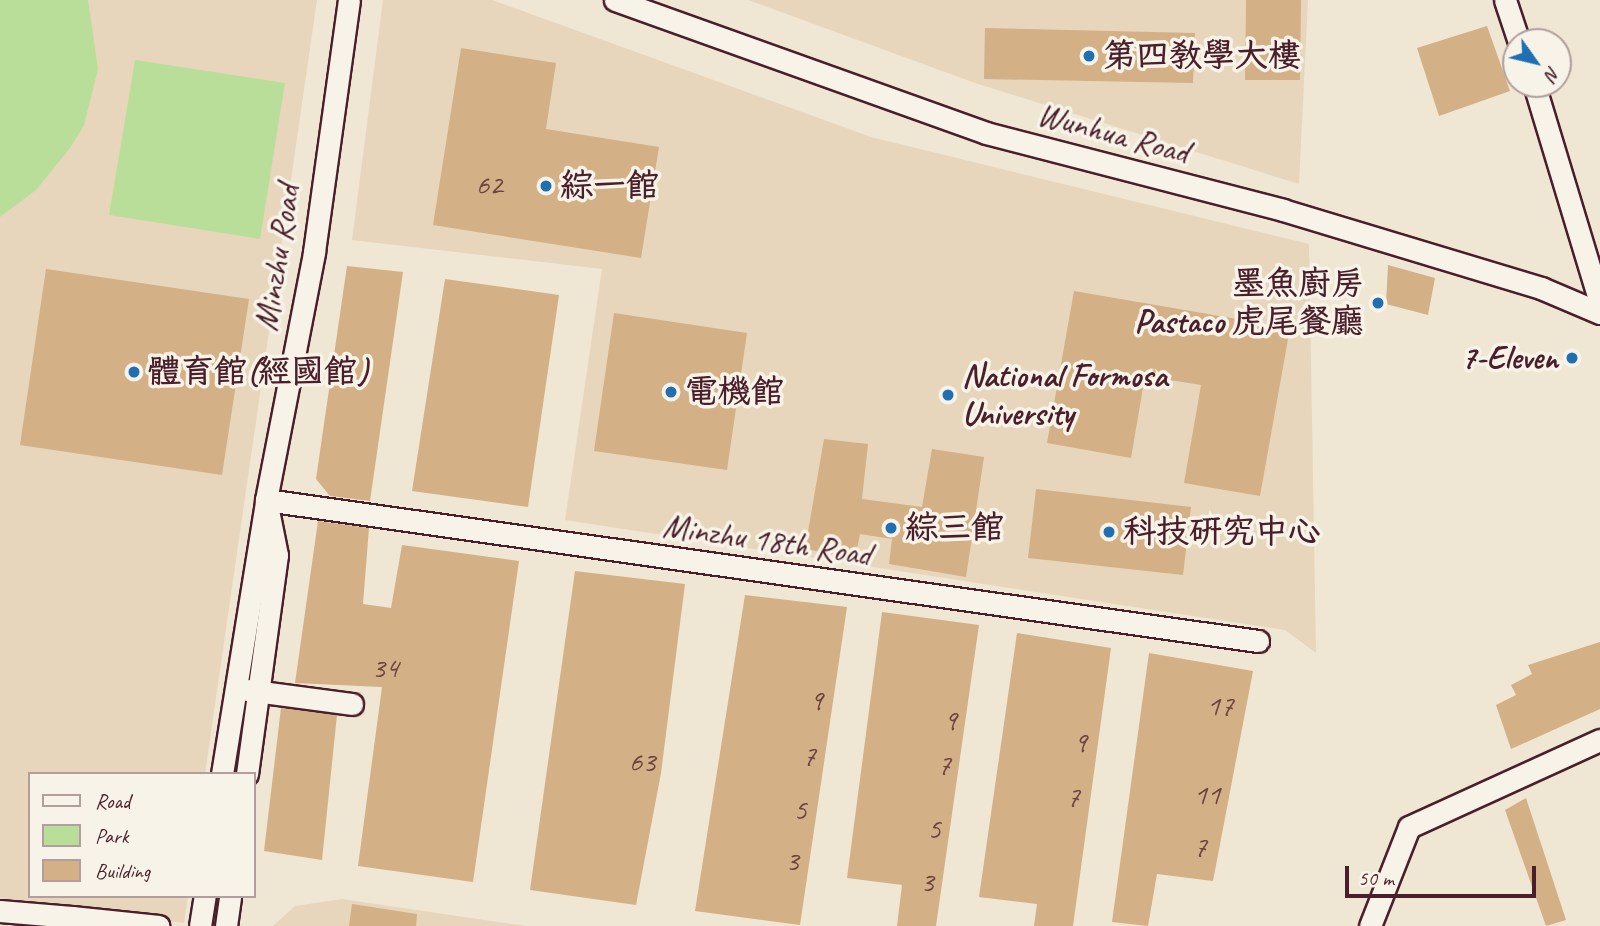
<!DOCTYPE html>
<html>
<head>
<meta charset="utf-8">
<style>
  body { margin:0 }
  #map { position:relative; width:1600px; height:926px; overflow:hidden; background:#f0e6d4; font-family:Caveat,"LXGW WenKai TC",sans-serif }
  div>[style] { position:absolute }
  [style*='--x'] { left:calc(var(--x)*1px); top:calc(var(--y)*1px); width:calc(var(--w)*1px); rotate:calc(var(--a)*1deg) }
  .built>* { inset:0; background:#e7d6bc }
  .green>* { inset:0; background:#b8de99 }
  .building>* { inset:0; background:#d3b085 }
  .roads { filter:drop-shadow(2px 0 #4a1f2b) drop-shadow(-2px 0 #4a1f2b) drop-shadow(0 2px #4a1f2b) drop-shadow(0 -2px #4a1f2b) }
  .minor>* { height:21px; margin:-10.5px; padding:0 10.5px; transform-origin:10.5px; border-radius:10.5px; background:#f7f3e8 }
  .dots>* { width:19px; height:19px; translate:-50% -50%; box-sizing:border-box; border:4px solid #f7f3e8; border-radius:50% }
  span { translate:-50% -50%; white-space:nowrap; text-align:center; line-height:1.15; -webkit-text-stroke:7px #f7f3e8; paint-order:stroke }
  .number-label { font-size:30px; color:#6c4342 }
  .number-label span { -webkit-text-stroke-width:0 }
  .poi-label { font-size:33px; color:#4a1f2b; font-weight:700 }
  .left { translate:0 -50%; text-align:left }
  .right { translate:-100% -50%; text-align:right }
  .street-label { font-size:33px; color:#4a1f2b }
  .legend { position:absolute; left:28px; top:772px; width:228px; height:126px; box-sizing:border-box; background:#f7f3e8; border:2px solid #b29e9c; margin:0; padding:9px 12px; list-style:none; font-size:21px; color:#4a1f2b }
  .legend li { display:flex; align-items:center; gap:14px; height:35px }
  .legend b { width:35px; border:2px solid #b29e9c }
  .north { position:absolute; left:1502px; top:28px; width:70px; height:70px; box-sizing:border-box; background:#f7f3e8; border:2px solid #b29e9c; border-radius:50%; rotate:124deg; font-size:19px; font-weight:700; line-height:28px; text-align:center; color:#4a1f2b }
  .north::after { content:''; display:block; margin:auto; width:24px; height:32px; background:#1f6fb2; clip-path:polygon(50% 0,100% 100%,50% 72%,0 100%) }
  .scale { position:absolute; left:1345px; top:866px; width:191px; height:32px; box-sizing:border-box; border:4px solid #4a1f2b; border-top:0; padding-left:9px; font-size:21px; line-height:24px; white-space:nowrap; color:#4a1f2b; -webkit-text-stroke:5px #f7f3e8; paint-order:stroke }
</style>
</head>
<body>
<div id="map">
  <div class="built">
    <i style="clip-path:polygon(0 0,317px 0,205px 774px,30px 774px,30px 896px,188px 896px,184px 923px,0 898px)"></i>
    <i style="clip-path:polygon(383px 0,492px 0,871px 137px,1309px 244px,1316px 653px,1285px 630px,565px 520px,602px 269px,352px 240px)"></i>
    <i style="clip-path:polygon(748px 0,1308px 0,1299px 184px,975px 83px)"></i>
    <i style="clip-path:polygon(342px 899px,526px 926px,273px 926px,295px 906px)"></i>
  </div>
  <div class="green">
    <i style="clip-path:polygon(0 0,88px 0,98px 69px,84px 125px,70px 148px,36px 190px,0 217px)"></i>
    <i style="clip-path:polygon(135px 60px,285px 83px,260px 239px,109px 215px)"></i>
  </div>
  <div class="building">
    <i style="clip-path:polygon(1246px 0,1301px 0,1300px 80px,1245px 80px)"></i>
    <i style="clip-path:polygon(1487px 26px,1510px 91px,1439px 116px,1417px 48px)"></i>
    <i style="clip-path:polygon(985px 28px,1195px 33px,1193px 83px,984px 79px)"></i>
    <i style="clip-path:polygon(461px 48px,556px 63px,546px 129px,659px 147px,641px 258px,433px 225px)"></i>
    <i style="clip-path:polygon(1388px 265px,1435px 278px,1428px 315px,1386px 304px)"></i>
    <i style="clip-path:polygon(347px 266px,403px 272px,370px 501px,330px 496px,316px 479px)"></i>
    <i style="clip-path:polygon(46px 269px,249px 299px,222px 475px,20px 445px)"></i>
    <i style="clip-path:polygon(445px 279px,559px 295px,528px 507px,412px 491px)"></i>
    <i style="clip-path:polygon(1074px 291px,1290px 328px,1260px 496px,1184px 483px,1201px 385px,1145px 376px,1131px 458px,1047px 443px)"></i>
    <i style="clip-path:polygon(614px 313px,747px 333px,727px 470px,594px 451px)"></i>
    <i style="clip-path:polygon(824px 439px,868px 444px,862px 499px,922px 507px,932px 449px,984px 457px,966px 577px,889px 564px,892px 539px,860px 534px,855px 558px,805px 549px)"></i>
    <i style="clip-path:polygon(1036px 489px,1191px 507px,1183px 575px,1028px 558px)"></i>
    <i style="clip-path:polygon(318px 521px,369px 528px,363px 604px,391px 608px,402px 545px,519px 561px,473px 882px,358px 866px,382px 687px,295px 683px)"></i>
    <i style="clip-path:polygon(575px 571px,685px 584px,661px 773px,636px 905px,530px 890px)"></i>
    <i style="clip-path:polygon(745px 595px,847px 607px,800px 925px,695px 911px)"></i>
    <i style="clip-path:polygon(882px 612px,979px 625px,936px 926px,897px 926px,902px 885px,847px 878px)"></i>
    <i style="clip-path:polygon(1017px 633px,1111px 648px,1073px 926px,1034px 926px,1037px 904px,979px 897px)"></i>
    <i style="clip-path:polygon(1600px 642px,1600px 709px,1511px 749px,1496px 705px,1516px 695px,1511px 685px,1532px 674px,1528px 665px)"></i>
    <i style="clip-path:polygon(1149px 653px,1253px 671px,1213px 881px,1157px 874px,1148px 926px,1112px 922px)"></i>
    <i style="clip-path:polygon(281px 708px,337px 715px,322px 860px,264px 851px)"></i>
    <i style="clip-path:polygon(1526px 798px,1566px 920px,1546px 926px,1505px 810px)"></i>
    <i style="clip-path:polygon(352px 904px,417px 914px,416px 926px,349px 926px)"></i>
  </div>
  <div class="roads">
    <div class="minor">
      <i style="--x:615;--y:0;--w:394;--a:19.7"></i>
      <i style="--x:986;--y:133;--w:307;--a:14.5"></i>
      <i style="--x:1283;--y:210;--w:270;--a:16.8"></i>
      <i style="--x:1541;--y:288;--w:64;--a:23"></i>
      <i style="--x:1505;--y:0;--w:44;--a:71.6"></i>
      <i style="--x:1534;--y:84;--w:228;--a:73.2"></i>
      <i style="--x:266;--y:500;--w:1002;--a:8.09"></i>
      <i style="--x:247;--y:690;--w:106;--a:7.6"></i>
      <i style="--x:222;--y:774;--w:276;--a:-80.8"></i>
      <i style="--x:247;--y:774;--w:221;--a:-82.2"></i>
      <i style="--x:277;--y:555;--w:56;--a:-101.3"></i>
      <i style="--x:266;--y:500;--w:253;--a:-79"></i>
      <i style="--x:314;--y:252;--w:254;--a:-82.1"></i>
      <i style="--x:0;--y:911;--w:72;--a:4.8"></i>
      <i style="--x:71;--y:926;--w:9;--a:-84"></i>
      <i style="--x:72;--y:917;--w:87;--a:5.9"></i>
      <i style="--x:200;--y:926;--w:30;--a:-81"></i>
      <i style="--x:226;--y:926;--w:30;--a:-82"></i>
      <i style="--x:1370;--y:926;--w:106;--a:-68.5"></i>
      <i style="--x:1409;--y:827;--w:210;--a:-24.5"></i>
    </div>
  </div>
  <div class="dots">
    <i style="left:1089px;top:56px;background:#1f6fb2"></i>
    <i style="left:546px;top:186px;background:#1f6fb2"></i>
    <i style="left:1378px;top:303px;background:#1f6fb2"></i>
    <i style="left:1572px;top:358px;background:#1f6fb2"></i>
    <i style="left:134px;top:372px;background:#1f6fb2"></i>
    <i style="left:671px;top:392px;background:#1f6fb2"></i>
    <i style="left:948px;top:395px;background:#1f6fb2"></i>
    <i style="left:891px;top:528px;background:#1f6fb2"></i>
    <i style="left:1109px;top:532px;background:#1f6fb2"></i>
  </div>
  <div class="number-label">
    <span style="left:489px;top:184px">62</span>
    <span style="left:385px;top:667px">34</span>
    <span style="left:816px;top:700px">9</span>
    <span style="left:1220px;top:705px">17</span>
    <span style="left:950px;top:720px">9</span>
    <span style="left:1080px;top:742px">9</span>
    <span style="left:809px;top:755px">7</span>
    <span style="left:642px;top:761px">63</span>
    <span style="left:944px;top:764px">7</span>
    <span style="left:1207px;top:794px">11</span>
    <span style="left:1073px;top:796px">7</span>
    <span style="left:800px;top:809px">5</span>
    <span style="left:934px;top:828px">5</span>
    <span style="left:1200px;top:846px">7</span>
    <span style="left:792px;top:860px">3</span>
    <span style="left:927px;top:881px">3</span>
  </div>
  <div class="poi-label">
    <span class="left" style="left:1103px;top:56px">第四教學大樓</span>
    <span class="left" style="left:560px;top:186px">綜一館</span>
    <span class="right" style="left:1364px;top:303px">墨魚廚房<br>Pastaco 虎尾餐廳</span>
    <span class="right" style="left:1558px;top:358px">7-Eleven</span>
    <span class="left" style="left:148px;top:372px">體育館(經國館)</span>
    <span class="left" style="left:962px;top:395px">National Formosa<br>University</span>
    <span class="left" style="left:685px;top:392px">電機館</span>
    <span class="left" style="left:905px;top:528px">綜三館</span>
    <span class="left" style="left:1123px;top:532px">科技研究中心</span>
  </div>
  <div class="street-label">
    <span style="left:1113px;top:134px;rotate:15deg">Wunhua Road</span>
    <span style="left:278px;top:258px;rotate:-81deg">Minzhu Road</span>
    <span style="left:767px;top:541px;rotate:8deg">Minzhu 18th Road</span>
  </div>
  <ul class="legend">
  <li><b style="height:9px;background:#f7f3e8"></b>Road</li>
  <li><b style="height:19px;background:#b8de99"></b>Park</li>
  <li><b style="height:19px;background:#d3b085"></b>Building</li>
  </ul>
  <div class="north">N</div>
  <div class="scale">50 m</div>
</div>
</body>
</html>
